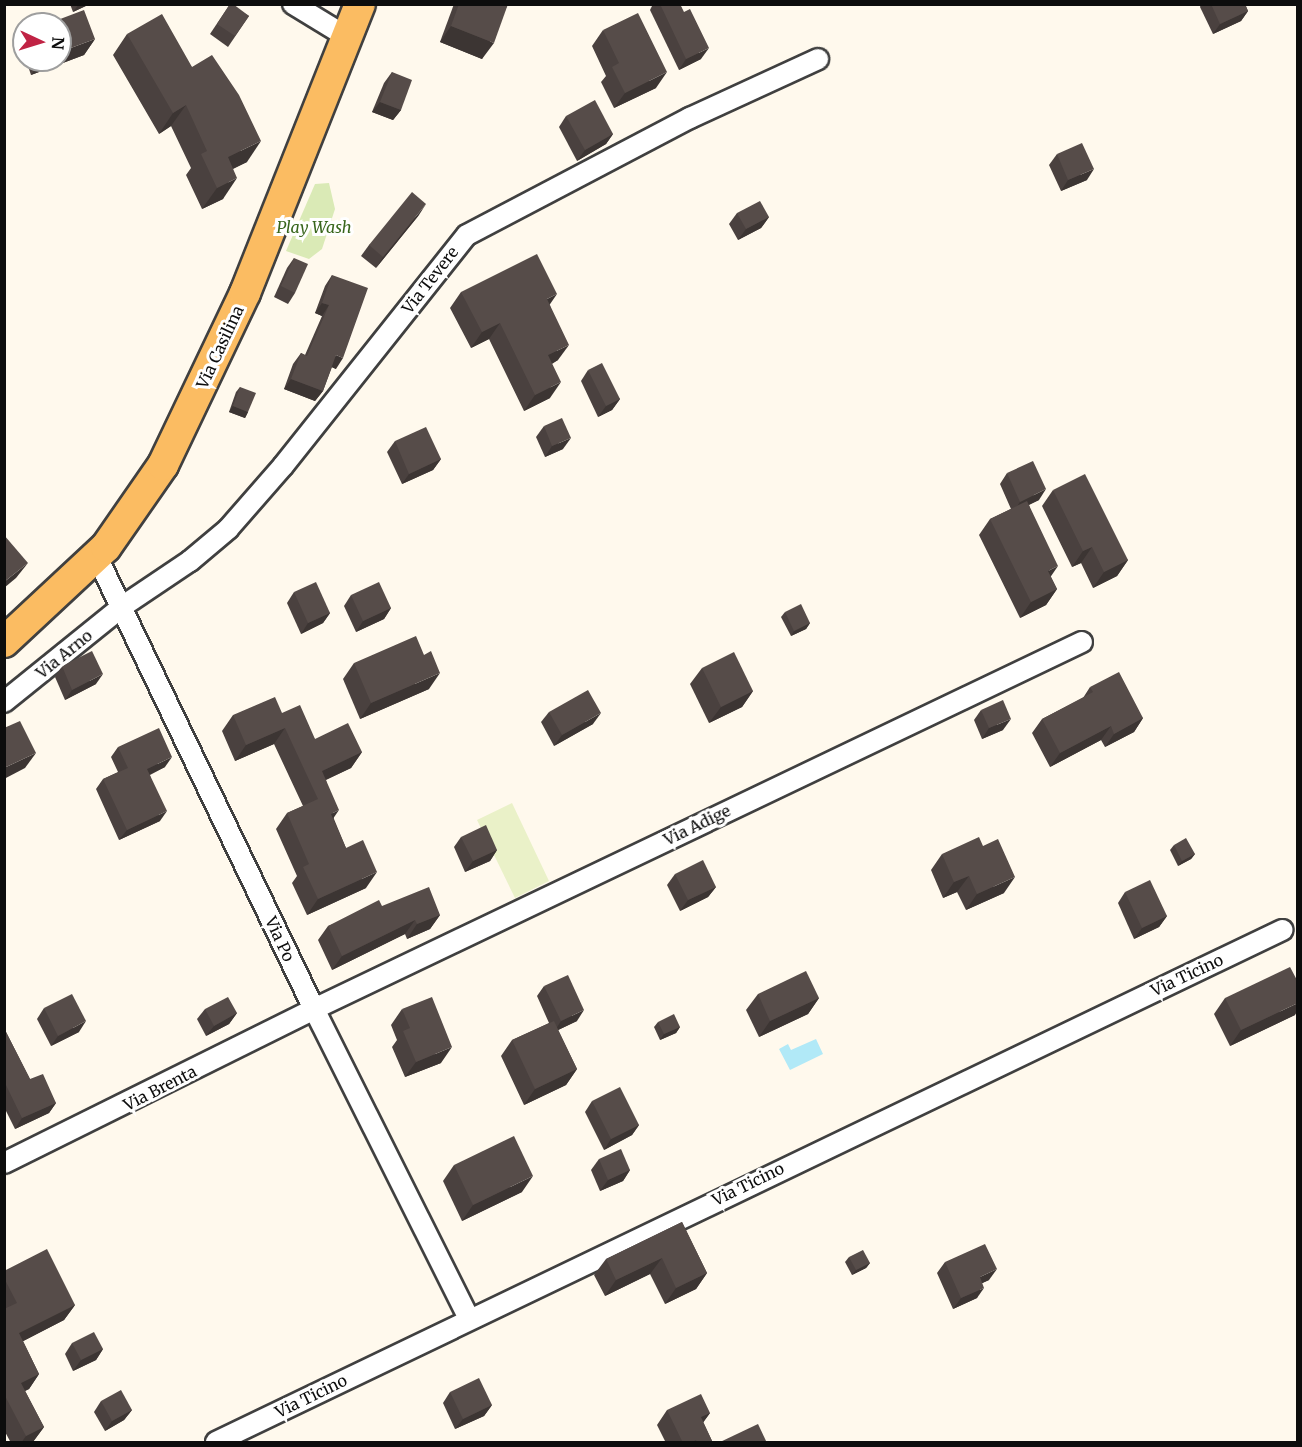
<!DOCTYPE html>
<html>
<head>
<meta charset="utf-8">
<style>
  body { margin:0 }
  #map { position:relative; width:1302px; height:1447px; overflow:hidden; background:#fff9ed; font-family:Merriweather,serif }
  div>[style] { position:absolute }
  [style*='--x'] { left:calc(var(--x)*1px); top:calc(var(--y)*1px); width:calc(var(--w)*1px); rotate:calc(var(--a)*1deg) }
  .green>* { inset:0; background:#daeab6 }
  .pitch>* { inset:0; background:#eaf1c8 }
  .water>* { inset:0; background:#b1e9f7 }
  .roads { filter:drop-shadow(2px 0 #404040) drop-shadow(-2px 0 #404040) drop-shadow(0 2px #404040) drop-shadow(0 -2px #404040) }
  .minor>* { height:20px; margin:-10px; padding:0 10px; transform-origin:10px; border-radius:10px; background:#fff }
  .primary>* { height:30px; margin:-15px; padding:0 15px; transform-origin:15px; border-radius:15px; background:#fbbc62 }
  .wall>* { inset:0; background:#4a413f }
  .shaded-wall>* { inset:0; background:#3c3533 }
  .building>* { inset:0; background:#564c49 }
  span { translate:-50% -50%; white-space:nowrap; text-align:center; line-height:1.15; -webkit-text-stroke:6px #fff; paint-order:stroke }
  .park-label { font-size:16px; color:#38661c; font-style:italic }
  .street-label { font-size:16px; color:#0d0d0d }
  .frame { position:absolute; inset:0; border:6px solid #0d0d0d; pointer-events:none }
  .north { position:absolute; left:12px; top:12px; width:60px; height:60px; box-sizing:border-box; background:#fff; border:2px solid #9e9e9e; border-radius:50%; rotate:94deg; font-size:16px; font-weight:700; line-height:24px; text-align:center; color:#0d0d0d }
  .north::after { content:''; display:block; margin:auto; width:21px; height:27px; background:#c02344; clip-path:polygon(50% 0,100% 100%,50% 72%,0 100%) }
</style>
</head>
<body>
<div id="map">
  <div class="green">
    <i style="clip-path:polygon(329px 183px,335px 209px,322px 249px,309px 259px,286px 251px,315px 184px)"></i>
  </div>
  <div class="pitch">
    <i style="clip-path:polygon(512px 803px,549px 881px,515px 898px,477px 820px)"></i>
  </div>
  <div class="water">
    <i style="clip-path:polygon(816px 1039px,823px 1054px,790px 1070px,779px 1049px,788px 1044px,791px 1050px)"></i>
  </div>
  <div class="roads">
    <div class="minor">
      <i style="--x:293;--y:4;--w:63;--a:31.4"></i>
      <i style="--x:97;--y:557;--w:501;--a:64.35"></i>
      <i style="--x:314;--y:1009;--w:347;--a:63.4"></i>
      <i style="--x:4;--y:702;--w:153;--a:-38.9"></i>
      <i style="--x:123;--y:606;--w:81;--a:-33.9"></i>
      <i style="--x:190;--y:561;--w:50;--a:-40.1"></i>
      <i style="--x:228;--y:529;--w:84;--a:-48.9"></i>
      <i style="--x:283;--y:466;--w:295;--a:-51.5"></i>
      <i style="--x:467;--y:235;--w:252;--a:-27.7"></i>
      <i style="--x:690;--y:118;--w:141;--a:-24.7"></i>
      <i style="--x:4;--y:1163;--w:346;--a:-26.4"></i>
      <i style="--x:314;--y:1009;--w:851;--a:-25.54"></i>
      <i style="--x:216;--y:1442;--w:1183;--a:-25.65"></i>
    </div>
    <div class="primary">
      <i style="--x:4;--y:642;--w:139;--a:-43"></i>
      <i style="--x:106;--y:547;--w:100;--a:-55.2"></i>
      <i style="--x:163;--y:465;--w:191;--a:-64.5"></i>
      <i style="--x:245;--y:293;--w:311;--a:-68.3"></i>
    </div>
  </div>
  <div class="wall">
    <i style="clip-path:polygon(70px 4px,90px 4px,73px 12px)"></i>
    <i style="clip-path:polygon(230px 4px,249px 16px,228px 47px,210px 34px)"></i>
    <i style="clip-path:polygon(454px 4px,508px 4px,482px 59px,440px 42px)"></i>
    <i style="clip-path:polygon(653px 4px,680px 4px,701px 59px,679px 70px,650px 10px)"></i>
    <i style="clip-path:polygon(1201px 4px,1245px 4px,1248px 11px,1241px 21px,1213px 34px,1200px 7px)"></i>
    <i style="clip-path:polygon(603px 30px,656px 88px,614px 108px,601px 82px,606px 76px,592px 46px)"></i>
    <i style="clip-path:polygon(127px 34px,192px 67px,247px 162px,233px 169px,223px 199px,202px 209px,186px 175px,191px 168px,171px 126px,159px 134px,113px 55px)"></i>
    <i style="clip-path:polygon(95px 39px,84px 55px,31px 75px,26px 60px,60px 60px)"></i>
    <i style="clip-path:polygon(24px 41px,24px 55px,20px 46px)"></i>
    <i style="clip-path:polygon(392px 72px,401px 110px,393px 120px,372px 112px,384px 83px)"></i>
    <i style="clip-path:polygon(566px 116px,613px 134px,606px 144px,577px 161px,559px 127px)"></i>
    <i style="clip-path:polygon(1057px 154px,1087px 180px,1061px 191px,1049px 165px)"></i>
    <i style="clip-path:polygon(737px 213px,769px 217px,761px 228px,738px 240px,729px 224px)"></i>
    <i style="clip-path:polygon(419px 215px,376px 268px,361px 256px,369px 245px)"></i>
    <i style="clip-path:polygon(294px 258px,295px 293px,288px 304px,274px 297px,287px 268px)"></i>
    <i style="clip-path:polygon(332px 275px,336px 369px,332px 367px,323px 391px,315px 401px,284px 389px,293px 364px,301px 353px,305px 355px,322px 316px,315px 313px,325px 286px)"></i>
    <i style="clip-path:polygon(461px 292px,550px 305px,558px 360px,552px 364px,550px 398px,524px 411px,489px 339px,471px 348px,450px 308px)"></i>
    <i style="clip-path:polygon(588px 370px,620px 399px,612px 410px,598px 417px,581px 381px)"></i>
    <i style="clip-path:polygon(240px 387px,248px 412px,245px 418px,229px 412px,236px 392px)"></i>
    <i style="clip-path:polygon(544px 426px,563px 449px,545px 457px,536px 437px)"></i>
    <i style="clip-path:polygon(395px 441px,441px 459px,433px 470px,402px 484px,387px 452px)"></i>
    <i style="clip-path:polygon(1007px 473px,1039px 500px,1029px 505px,1051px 577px,1057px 589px,1046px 605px,1020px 618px,979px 535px,990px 519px,1011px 509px,1000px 484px)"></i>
    <i style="clip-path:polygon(1053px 490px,1128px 560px,1117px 576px,1093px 588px,1081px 563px,1072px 567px,1042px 506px)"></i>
    <i style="clip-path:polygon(294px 592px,330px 613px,323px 623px,301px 634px,287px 603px)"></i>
    <i style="clip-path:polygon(351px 595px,391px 608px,384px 619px,356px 632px,344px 606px)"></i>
    <i style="clip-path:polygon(785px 612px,810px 623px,806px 629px,791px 636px,781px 617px)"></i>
    <i style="clip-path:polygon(354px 663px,429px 689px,360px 719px,343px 679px)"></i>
    <i style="clip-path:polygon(62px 666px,96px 684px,65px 700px,55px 677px)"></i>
    <i style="clip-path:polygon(702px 668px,753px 691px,742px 707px,709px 723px,690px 684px)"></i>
    <i style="clip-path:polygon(1090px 687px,1143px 718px,1134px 732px,1105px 747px,1101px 740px,1050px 767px,1032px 733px,1042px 719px,1083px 698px)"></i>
    <i style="clip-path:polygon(981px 710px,1003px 730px,982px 739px,974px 720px)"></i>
    <i style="clip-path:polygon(549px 712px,593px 724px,554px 746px,541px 722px)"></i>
    <i style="clip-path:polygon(282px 713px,315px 739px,362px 752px,351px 768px,326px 780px,334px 819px,346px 848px,366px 888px,307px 915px,292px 883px,297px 876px,276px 829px,287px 813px,303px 806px,274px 744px,235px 761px,222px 731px,233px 715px)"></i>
    <i style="clip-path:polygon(118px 747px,165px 767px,150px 775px,160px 821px,119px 840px,96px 789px,103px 779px,118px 772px,111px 757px)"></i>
    <i style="clip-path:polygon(461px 837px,497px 850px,490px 861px,465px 872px,454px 847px)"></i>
    <i style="clip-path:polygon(1174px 845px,1195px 854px,1191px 859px,1178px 866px,1170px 850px)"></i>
    <i style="clip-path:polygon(942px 854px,1004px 893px,966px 910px,957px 892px,943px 898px,931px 870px)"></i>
    <i style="clip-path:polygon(675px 874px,716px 887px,708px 897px,680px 911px,667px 885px)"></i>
    <i style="clip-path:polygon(1125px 892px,1167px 916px,1159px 927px,1134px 939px,1118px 903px)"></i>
    <i style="clip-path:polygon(382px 906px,440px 915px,430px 929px,407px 939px,405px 934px,332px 970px,318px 940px,328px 926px)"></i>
    <i style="clip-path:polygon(544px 986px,577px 1021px,558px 1030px,577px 1069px,566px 1085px,524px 1105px,501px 1056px,512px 1040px,549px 1023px,537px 996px)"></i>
    <i style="clip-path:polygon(758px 994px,819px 998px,808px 1014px,759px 1037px,746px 1010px)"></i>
    <i style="clip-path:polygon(1225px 998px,1295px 1015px,1230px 1046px,1214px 1014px)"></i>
    <i style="clip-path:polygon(44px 1008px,79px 1032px,51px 1046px,37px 1019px)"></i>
    <i style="clip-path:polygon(205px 1009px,237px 1013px,229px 1024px,206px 1036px,197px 1019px)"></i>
    <i style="clip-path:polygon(402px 1009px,441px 1063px,405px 1077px,392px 1047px,397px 1040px,391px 1025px)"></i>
    <i style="clip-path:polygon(658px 1022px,680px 1027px,676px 1033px,660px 1040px,654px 1027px)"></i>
    <i style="clip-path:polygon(5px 1030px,30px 1079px,56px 1103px,49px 1113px,15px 1129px,4px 1107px)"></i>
    <i style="clip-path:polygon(592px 1101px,639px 1125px,632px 1135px,604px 1150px,585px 1112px)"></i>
    <i style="clip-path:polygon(599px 1159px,630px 1170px,623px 1181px,600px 1191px,591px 1170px)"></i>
    <i style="clip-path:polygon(454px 1165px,522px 1192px,462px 1221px,443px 1181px)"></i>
    <i style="clip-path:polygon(682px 1222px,707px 1273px,696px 1289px,665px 1304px,650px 1274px,605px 1296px,594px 1275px,606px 1259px)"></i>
    <i style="clip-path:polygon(849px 1257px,870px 1263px,866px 1268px,852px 1275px,845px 1262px)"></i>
    <i style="clip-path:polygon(945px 1262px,989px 1280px,982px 1283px,977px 1298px,953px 1309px,937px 1273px)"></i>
    <i style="clip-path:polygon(4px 1271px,75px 1305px,64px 1320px,23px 1341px,39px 1374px,29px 1389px,25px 1391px,44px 1427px,32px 1443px,11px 1443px,4px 1430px)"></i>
    <i style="clip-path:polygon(72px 1343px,103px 1349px,96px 1360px,73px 1371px,65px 1354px)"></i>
    <i style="clip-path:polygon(450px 1392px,492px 1405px,484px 1416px,455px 1429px,443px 1403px)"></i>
    <i style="clip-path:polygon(101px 1401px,132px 1410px,124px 1420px,105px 1431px,94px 1412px)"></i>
    <i style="clip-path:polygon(667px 1410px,710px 1413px,703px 1422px,713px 1443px,666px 1443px,657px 1425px)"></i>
  </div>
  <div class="shaded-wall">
    <i style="clip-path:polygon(79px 4px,90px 4px,73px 12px)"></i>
    <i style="clip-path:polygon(1248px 11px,1241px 21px,1213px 34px,1220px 24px)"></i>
    <i style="clip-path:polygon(451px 26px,494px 43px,482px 59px,440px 42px)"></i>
    <i style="clip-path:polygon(95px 39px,84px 55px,31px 75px,42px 60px,60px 60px,60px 52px)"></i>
    <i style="clip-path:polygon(709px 48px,701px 59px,679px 70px,686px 59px)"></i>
    <i style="clip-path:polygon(667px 72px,656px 88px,614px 108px,625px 93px)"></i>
    <i style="clip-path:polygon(380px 102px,401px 110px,393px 120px,372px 112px)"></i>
    <i style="clip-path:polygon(186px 105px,171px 126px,159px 134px,173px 113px)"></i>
    <i style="clip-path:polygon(613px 134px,606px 144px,577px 161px,585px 150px)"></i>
    <i style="clip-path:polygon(261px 141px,247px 162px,213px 178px,228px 157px)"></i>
    <i style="clip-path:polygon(1094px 169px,1087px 180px,1061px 191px,1068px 180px)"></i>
    <i style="clip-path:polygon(237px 178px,223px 199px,202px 209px,217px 188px)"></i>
    <i style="clip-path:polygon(426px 204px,419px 215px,376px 268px,383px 257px)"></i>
    <i style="clip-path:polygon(769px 217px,761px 228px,738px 240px,746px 229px)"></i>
    <i style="clip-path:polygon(557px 294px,546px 310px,547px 299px)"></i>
    <i style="clip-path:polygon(322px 303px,329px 305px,322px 316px,315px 313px)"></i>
    <i style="clip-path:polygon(500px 323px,489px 339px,471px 348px,482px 332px)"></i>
    <i style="clip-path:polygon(569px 345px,558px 360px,537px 371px,548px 355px)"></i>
    <i style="clip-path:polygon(336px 355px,343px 358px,336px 369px,329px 366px)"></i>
    <i style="clip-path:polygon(291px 379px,323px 391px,315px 401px,284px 389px)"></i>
    <i style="clip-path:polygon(561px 382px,550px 398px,524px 411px,535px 395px)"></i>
    <i style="clip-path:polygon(620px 399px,612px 410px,598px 417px,606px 406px)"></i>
    <i style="clip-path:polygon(233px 406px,248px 412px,245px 418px,229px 412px)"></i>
    <i style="clip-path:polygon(571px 438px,563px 449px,545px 457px,552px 446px)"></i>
    <i style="clip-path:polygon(441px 459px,433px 470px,402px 484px,409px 474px)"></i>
    <i style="clip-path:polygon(1046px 489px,1039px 500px,1013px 512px,1020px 502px)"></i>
    <i style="clip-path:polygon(1092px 547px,1081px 563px,1072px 567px,1083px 551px)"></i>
    <i style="clip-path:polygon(1128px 560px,1117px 576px,1093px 588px,1104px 572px)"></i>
    <i style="clip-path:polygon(28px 563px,16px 578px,4px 588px,4px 582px)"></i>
    <i style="clip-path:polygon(1058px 566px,1047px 582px,1048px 571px)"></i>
    <i style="clip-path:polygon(1057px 589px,1046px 605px,1020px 618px,1031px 602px)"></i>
    <i style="clip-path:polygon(391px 608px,384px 619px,356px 632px,363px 621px)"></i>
    <i style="clip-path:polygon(330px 613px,323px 623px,301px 634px,308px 623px)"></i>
    <i style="clip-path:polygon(810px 623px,806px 629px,791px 636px,794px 631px)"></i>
    <i style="clip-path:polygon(440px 673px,429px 689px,360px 719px,371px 703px)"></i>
    <i style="clip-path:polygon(103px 674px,96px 684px,65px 700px,72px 690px)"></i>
    <i style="clip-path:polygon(753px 691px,742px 707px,709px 723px,721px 707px)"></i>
    <i style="clip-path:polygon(601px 713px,593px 724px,554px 746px,562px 735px)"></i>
    <i style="clip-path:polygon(1143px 718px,1134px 732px,1105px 747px,1114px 734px)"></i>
    <i style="clip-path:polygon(1011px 719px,1003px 730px,982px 739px,989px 728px)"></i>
    <i style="clip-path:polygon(1111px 726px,1101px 740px,1050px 767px,1060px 753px)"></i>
    <i style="clip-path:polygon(285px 728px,274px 744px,235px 761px,246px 745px)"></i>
    <i style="clip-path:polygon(362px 752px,351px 768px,312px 786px,322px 771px)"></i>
    <i style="clip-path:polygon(36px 753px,25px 768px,4px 779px,4px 768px)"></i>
    <i style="clip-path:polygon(172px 757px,165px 767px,140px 779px,147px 769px)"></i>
    <i style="clip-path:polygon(339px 810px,328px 826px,331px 814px)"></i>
    <i style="clip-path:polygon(167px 811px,160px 821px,119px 840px,127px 830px)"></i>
    <i style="clip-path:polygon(497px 850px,490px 861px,465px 872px,473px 861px)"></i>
    <i style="clip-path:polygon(1195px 854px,1191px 859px,1178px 866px,1182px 861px)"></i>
    <i style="clip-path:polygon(377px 872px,366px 888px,307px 915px,318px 899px)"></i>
    <i style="clip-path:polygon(969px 876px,957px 892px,943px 898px,954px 882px)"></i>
    <i style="clip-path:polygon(1015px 877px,1004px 893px,966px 910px,977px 894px)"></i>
    <i style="clip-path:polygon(716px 887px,708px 897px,680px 911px,688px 900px)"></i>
    <i style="clip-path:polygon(440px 915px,430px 929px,407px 939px,417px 924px)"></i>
    <i style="clip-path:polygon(1167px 916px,1159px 927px,1134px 939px,1142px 928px)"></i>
    <i style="clip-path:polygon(415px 920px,405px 934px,332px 970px,342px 956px)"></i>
    <i style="clip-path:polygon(819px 998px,808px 1014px,759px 1037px,770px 1021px)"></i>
    <i style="clip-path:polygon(1298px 1003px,1298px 1010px,1295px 1015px,1230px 1046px,1241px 1030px)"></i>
    <i style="clip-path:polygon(584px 1010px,577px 1021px,554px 1032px,561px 1021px)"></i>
    <i style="clip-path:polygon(237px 1013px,229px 1024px,206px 1036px,214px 1026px)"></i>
    <i style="clip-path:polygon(86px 1021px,79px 1032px,51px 1046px,58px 1036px)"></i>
    <i style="clip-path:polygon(680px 1027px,676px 1033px,660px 1040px,664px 1034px)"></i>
    <i style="clip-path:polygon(452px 1047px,441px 1063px,405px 1077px,416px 1062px)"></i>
    <i style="clip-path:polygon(577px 1069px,566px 1085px,524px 1105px,535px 1089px)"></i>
    <i style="clip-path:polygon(56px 1103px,49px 1113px,15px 1129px,22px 1118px)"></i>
    <i style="clip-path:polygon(639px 1125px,632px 1135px,604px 1150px,611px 1139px)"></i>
    <i style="clip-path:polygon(630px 1170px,623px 1181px,600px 1191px,608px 1180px)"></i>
    <i style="clip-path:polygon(533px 1176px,522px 1192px,462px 1221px,473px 1205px)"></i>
    <i style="clip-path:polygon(662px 1258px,650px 1274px,605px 1296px,616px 1280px)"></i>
    <i style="clip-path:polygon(870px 1263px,866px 1268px,852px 1275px,856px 1270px)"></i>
    <i style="clip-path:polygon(997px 1269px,989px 1280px,972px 1288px,980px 1277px)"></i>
    <i style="clip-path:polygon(707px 1273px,696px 1289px,665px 1304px,676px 1288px)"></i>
    <i style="clip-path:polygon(984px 1288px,977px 1298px,953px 1309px,961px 1298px)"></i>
    <i style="clip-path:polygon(75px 1305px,64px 1320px,8px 1349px,19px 1333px)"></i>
    <i style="clip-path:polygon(103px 1349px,96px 1360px,73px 1371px,81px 1360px)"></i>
    <i style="clip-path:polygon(39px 1374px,29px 1389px,10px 1398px,21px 1383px)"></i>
    <i style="clip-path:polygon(492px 1405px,484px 1416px,455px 1429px,463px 1419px)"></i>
    <i style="clip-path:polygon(132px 1410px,124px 1420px,105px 1431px,112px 1421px)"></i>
    <i style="clip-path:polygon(710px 1413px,700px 1427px,701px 1417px)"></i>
    <i style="clip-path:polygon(44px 1427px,33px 1442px,21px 1443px,26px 1436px)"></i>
  </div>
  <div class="building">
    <i style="clip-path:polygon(230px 4px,233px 4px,249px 16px,235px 36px,217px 24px)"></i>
    <i style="clip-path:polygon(459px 4px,508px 4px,494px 43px,451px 26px)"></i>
    <i style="clip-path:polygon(660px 4px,680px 4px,684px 12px,690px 9px,709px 48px,686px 59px)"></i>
    <i style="clip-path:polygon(1211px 4px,1245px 4px,1248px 11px,1220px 24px)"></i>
    <i style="clip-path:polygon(84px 10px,95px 39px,60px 52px,60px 24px,47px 24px)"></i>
    <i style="clip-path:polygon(638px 13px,667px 72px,625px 93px,612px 67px,619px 63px,603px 30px)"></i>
    <i style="clip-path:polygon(162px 14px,192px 67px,212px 55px,239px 95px,261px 141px,228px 157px,237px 178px,217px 188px,201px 154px,207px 151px,186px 105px,173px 113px,127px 34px)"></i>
    <i style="clip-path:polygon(392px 72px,412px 80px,401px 110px,380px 102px)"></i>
    <i style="clip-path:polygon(595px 100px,613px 134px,585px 150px,566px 116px)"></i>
    <i style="clip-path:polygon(1082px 143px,1094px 169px,1068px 180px,1057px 154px)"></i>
    <i style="clip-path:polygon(412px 192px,426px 204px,383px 257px,369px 245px)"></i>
    <i style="clip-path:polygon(760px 201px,769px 217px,746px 229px,737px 213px)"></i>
    <i style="clip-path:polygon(537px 254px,557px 294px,547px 299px,569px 345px,548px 355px,561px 382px,535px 395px,500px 323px,482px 332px,461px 292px)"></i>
    <i style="clip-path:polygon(294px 258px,308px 264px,295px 293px,281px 286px)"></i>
    <i style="clip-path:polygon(332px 275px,368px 288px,343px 358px,336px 355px,323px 391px,291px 379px,301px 353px,307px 356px,329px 305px,322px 303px)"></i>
    <i style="clip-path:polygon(602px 363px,620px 399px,606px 406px,588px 370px)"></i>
    <i style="clip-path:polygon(240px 387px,256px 393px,248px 412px,233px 406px)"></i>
    <i style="clip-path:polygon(562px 418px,571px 438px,552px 446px,544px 426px)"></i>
    <i style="clip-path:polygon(426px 427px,441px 459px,409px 474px,395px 441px)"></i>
    <i style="clip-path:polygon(1033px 461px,1046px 489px,1020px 502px,1007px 473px)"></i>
    <i style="clip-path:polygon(1085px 474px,1128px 560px,1104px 572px,1092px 547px,1083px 551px,1053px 490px)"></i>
    <i style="clip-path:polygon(1027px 501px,1058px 566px,1048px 571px,1057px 589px,1031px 602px,990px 519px)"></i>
    <i style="clip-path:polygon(4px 535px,28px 563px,4px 582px)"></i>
    <i style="clip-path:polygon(316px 582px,330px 613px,308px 623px,294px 592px)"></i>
    <i style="clip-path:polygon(379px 582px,391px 608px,363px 621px,351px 595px)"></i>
    <i style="clip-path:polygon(801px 604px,810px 623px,794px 631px,785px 612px)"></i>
    <i style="clip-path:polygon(416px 636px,424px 655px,431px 651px,440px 673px,371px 703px,354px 663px)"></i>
    <i style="clip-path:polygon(92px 651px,103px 674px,72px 690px,62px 666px)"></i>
    <i style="clip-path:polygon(734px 652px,753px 691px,721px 707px,702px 668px)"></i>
    <i style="clip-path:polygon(1119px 672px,1143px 718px,1114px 734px,1111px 726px,1060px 753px,1042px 719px,1093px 692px,1090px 687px)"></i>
    <i style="clip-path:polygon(588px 690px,601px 713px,562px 735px,549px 712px)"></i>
    <i style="clip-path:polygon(275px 697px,282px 713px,300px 705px,315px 739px,348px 723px,362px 752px,322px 771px,339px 810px,331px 814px,346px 848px,363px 840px,377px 872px,318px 899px,303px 867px,309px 864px,287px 813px,318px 799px,285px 728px,246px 745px,233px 715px)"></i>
    <i style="clip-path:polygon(1003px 700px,1011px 719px,989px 728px,981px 710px)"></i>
    <i style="clip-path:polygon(20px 721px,36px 753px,4px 768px,4px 728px)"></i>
    <i style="clip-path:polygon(159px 728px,172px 757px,147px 769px,167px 811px,127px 830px,103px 779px,128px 768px,118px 747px)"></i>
    <i style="clip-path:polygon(486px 825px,497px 850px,473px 861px,461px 837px)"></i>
    <i style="clip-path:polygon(979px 837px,983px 846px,998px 839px,1015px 877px,977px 894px,969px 876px,954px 882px,942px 854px)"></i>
    <i style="clip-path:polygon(1186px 838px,1195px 854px,1182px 861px,1174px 845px)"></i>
    <i style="clip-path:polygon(703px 860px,716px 887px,688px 900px,675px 874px)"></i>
    <i style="clip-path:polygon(1150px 880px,1167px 916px,1142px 928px,1125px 892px)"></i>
    <i style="clip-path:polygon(429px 887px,440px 915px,417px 924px,415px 920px,342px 956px,328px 926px,379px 900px,382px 906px)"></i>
    <i style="clip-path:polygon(1290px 967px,1298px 982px,1298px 1003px,1241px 1030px,1225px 998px)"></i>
    <i style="clip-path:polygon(806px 971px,819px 998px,770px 1021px,758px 994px)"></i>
    <i style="clip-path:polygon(568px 975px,584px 1010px,561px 1021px,544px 986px)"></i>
    <i style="clip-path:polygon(72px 994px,86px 1021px,58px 1036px,44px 1008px)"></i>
    <i style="clip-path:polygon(228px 997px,237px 1013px,214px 1026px,205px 1009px)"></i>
    <i style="clip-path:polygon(432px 997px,452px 1047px,416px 1062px,403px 1031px,410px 1028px,402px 1009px)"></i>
    <i style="clip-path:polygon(674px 1014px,680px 1027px,664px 1034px,658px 1022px)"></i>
    <i style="clip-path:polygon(554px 1021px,577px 1069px,535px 1089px,512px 1040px)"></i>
    <i style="clip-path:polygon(5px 1030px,30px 1079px,43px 1074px,56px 1103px,22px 1118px,4px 1081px)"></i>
    <i style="clip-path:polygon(620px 1087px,639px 1125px,611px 1139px,592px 1101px)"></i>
    <i style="clip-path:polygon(514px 1136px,533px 1176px,473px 1205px,454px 1165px)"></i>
    <i style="clip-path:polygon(621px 1149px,630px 1170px,608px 1180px,599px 1159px)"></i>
    <i style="clip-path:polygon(682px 1222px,707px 1273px,676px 1288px,662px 1258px,616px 1280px,606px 1259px)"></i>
    <i style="clip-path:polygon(985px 1244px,997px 1269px,980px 1277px,984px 1288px,961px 1298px,945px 1262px)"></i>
    <i style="clip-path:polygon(47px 1249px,75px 1305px,19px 1333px,39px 1374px,21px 1383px,44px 1427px,26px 1436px,4px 1394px,4px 1309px,17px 1303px,4px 1278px,4px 1271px)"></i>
    <i style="clip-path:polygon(863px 1250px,870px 1263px,856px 1270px,849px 1257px)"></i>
    <i style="clip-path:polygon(94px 1332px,103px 1349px,81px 1360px,72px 1343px)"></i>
    <i style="clip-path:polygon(479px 1378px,492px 1405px,463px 1419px,450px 1392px)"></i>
    <i style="clip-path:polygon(121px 1390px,132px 1410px,112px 1421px,101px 1401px)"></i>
    <i style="clip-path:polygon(701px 1394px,710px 1413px,701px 1417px,713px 1443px,697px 1443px,696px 1440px,690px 1443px,683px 1443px,667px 1410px)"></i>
    <i style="clip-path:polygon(758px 1424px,767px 1443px,718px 1443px)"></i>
  </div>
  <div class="park-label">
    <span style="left:314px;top:227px">Play Wash</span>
  </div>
  <div class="street-label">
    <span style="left:430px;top:280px;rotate:-52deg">Via Tevere</span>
    <span style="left:220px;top:347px;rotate:-65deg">Via Casilina</span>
    <span style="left:64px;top:654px;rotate:-39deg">Via Arno</span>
    <span style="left:697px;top:825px;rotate:-26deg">Via Adige</span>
    <span style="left:280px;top:939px;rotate:65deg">Via Po</span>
    <span style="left:1187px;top:975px;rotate:-25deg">Via Ticino</span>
    <span style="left:160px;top:1088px;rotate:-27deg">Via Brenta</span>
    <span style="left:748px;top:1184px;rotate:-26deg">Via Ticino</span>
    <span style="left:311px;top:1396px;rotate:-26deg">Via Ticino</span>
  </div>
  <div class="frame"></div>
  <div class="north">N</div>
</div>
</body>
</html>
